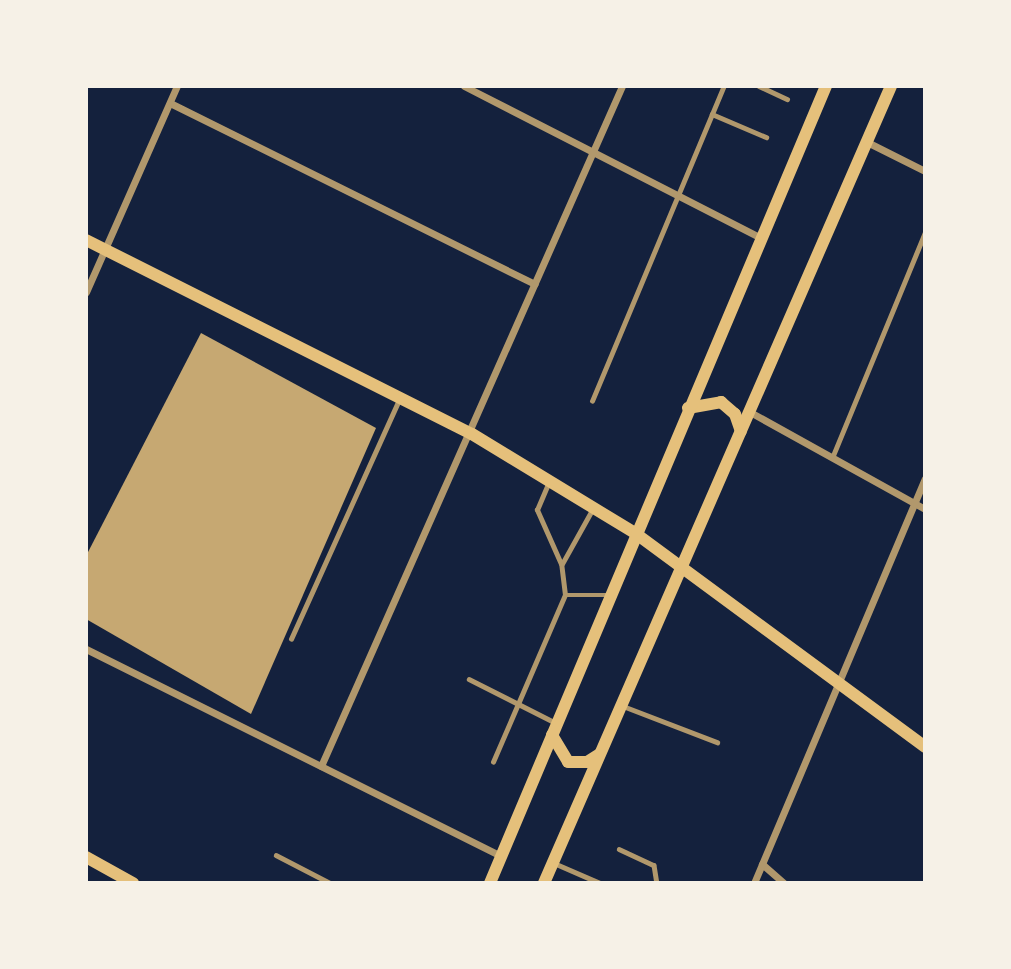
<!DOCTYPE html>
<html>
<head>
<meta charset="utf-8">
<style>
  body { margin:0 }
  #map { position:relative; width:1011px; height:969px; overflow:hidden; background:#14213d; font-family:Commissioner,sans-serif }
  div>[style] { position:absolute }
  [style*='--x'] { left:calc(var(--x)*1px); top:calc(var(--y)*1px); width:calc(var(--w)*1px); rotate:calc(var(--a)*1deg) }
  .building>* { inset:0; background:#c6a872 }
  .service>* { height:4.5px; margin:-2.25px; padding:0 2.25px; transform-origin:2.25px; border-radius:2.25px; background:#b1986c }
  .minor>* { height:7px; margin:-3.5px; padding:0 3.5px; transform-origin:3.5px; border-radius:3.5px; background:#b1986c }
  .secondary>* { height:12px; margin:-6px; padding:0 6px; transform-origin:6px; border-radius:6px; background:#e5c07b }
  span { translate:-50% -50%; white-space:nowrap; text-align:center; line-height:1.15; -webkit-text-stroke:7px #f6f1e7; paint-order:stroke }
  .frame { position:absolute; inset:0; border:88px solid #f6f1e7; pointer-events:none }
</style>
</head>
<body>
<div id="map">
  <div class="building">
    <i style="clip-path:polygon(201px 333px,376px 428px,251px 714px,86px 619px,86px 556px)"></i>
  </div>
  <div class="service">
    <i style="--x:759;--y:86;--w:31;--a:25"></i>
    <i style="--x:712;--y:114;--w:59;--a:23.1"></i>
    <i style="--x:592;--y:401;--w:342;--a:-67.3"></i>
    <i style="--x:832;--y:458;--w:244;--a:-67.6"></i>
    <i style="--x:562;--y:564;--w:62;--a:-60.9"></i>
    <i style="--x:565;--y:595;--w:42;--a:0"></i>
    <i style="--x:291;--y:639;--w:262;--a:-65.7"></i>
    <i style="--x:469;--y:679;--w:97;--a:26.8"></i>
    <i style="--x:623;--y:706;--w:101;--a:21"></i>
    <i style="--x:493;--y:762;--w:182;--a:-66.7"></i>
    <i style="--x:565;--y:595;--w:31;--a:-97"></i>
    <i style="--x:561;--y:564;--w:59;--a:-114"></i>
    <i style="--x:537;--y:510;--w:30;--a:-67"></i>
    <i style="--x:619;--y:849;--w:38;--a:25"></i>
    <i style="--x:654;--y:865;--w:18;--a:81"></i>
    <i style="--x:276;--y:855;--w:61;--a:27.4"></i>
    <i style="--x:554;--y:863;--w:50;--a:23.5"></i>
  </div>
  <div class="minor">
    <i style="--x:464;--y:86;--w:334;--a:27.1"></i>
    <i style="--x:170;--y:103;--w:407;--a:26.4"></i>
    <i style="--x:867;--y:142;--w:65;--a:26.6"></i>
    <i style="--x:86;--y:292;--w:225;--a:-66.2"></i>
    <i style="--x:750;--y:412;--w:200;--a:29"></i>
    <i style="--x:86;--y:649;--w:464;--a:26.5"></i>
    <i style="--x:321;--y:766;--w:744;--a:-66.12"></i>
    <i style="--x:762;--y:864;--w:29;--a:41"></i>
    <i style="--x:754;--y:883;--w:439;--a:-67.1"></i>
  </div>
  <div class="secondary">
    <i style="--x:86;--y:240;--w:432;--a:26.7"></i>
    <i style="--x:472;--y:434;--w:191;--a:31.3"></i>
    <i style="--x:635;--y:533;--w:360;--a:36.4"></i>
    <i style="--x:688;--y:408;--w:34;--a:-10"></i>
    <i style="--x:721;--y:402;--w:18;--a:41"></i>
    <i style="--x:735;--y:414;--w:18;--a:71"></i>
    <i style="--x:552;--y:735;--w:31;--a:59"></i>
    <i style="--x:568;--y:762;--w:19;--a:0"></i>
    <i style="--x:587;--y:762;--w:13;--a:-32"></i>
    <i style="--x:86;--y:857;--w:54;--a:29"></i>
    <i style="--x:490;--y:883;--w:865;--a:-67.14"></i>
    <i style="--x:544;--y:883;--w:869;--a:-66.47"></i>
  </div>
  <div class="frame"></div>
</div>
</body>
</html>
